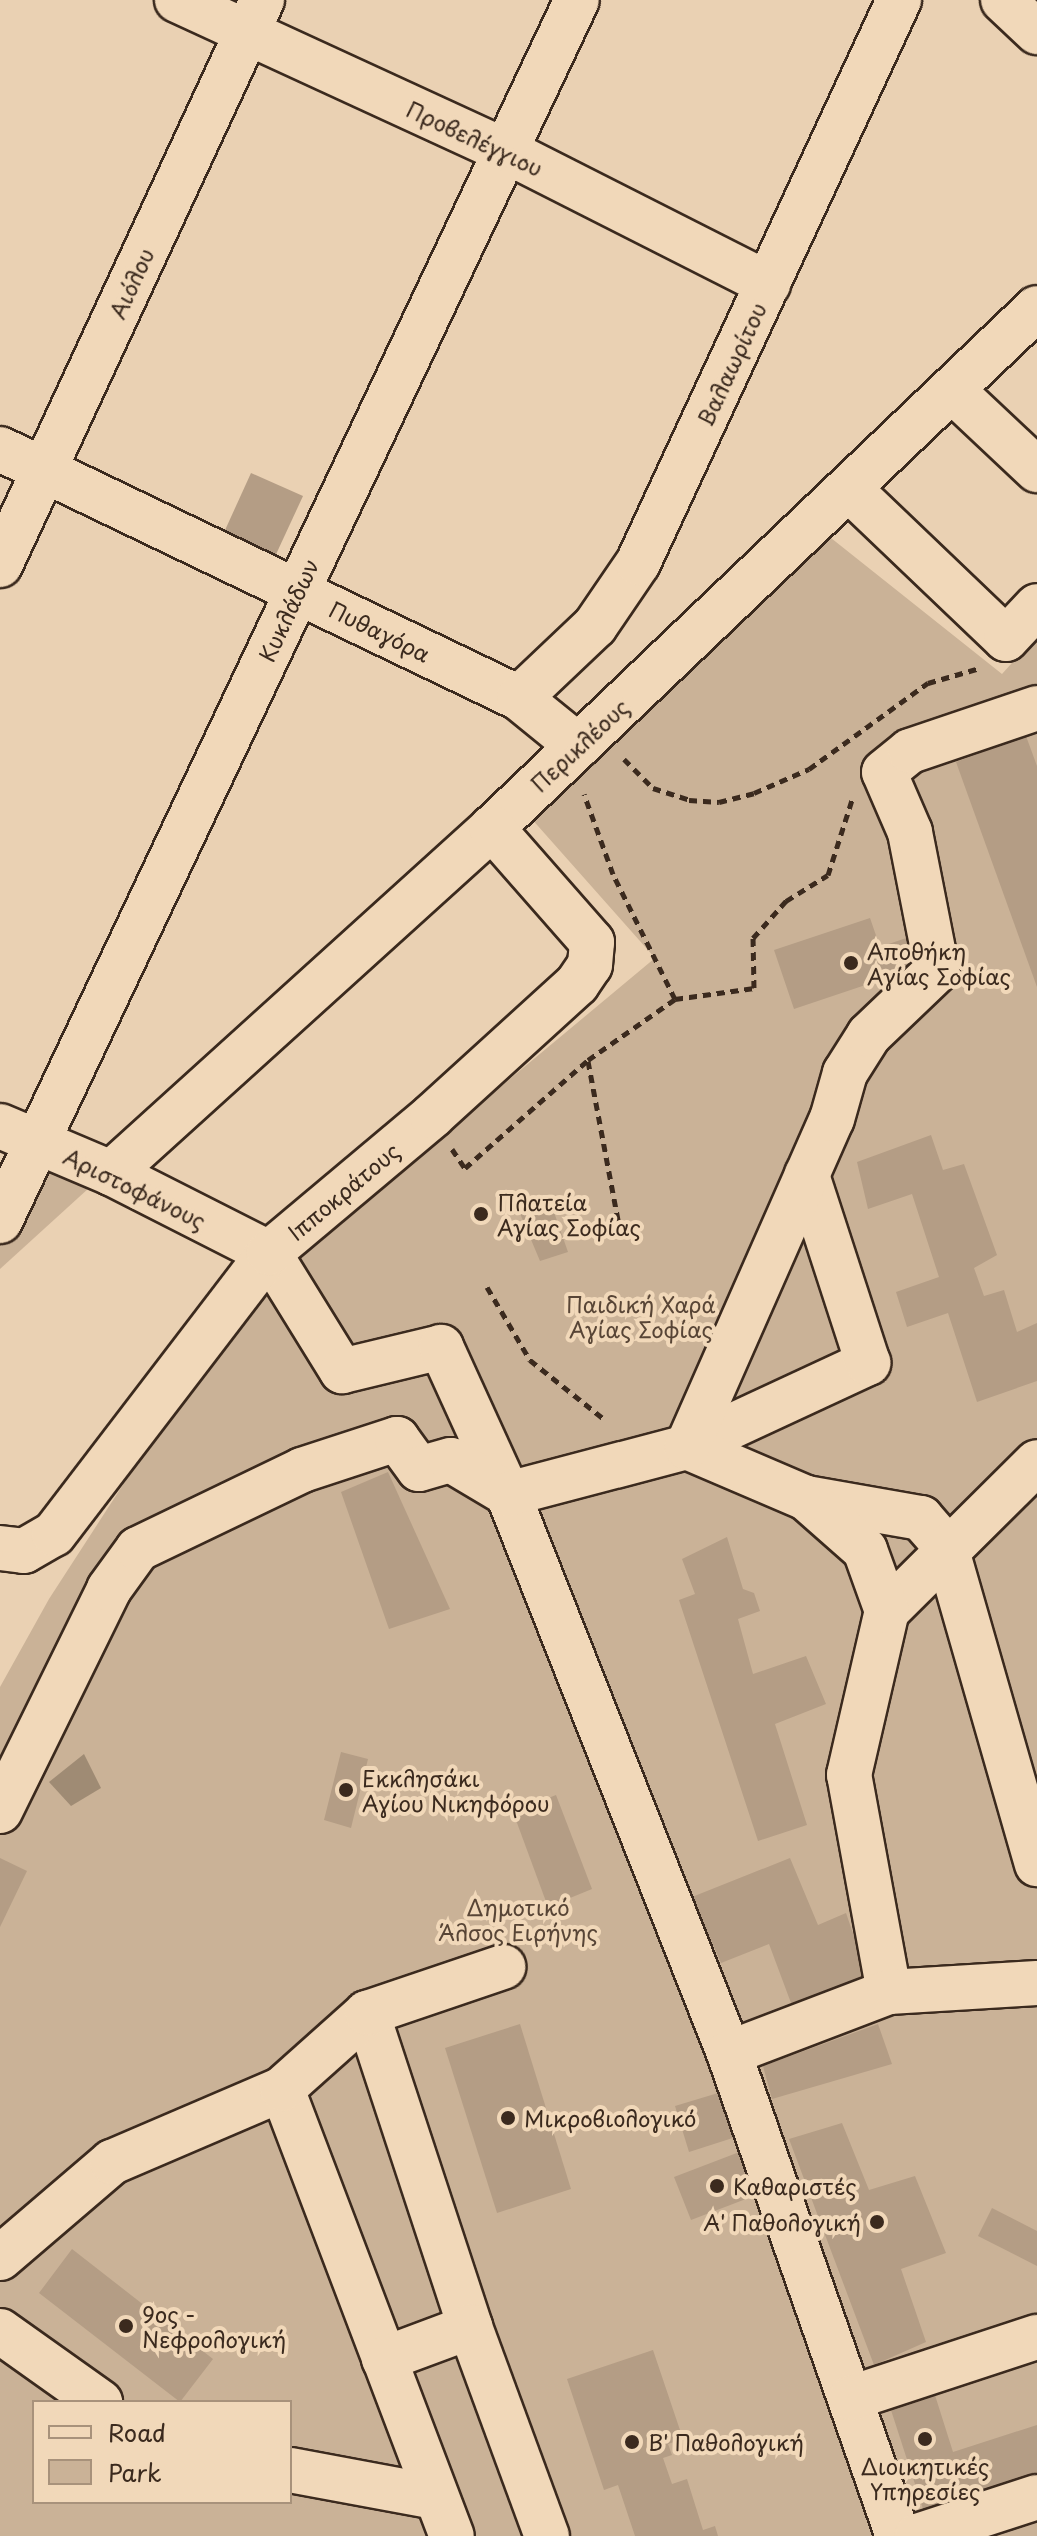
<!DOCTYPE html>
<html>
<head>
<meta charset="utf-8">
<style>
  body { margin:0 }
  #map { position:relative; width:1037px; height:2536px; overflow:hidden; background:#ead1b3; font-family:"Playpen Sans",sans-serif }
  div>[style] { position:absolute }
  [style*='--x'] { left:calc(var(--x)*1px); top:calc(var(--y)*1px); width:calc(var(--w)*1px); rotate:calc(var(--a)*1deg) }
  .green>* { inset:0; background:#cab297 }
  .water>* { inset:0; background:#9f8b74 }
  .building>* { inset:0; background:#b49d85 }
  .path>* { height:5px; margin-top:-2.5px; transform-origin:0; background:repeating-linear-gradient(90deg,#3b2a1e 0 8px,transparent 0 14px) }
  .roads { filter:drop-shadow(2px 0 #3b2a1e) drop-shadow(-2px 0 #3b2a1e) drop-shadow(0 2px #3b2a1e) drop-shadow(0 -2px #3b2a1e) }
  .minor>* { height:44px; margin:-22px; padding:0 22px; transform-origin:22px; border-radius:22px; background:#f1d8b9 }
  .dots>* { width:22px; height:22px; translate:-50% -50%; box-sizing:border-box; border:4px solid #f1d8b9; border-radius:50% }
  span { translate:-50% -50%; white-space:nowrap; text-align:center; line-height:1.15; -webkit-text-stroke:8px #f1d8b9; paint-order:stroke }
  .street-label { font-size:22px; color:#3b2a1e }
  .poi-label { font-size:22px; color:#3b2a1e }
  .left { translate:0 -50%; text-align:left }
  .right { translate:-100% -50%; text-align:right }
  .park-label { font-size:22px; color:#584536 }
  .legend { position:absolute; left:32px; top:2400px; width:260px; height:104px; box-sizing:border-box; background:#f1d8b9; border:2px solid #a8927b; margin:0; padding:10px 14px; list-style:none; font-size:24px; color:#3b2a1e }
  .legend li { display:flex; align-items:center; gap:16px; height:40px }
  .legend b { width:40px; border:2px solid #a8927b }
</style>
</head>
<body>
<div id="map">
  <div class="green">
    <i style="clip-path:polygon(evenodd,831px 538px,1002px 674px,1037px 635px,1037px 2536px,0 2536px,0 1687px,49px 1599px,240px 1304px,655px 958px,530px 817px,831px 538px,34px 2402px,290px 2402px,290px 2502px,34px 2502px,34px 2402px)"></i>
    <i style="clip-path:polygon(26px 1153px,89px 1188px,0 1269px,0 1215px)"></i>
  </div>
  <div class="water">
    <i style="clip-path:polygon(84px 1754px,101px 1788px,71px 1806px,49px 1782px)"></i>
  </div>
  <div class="building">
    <i style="clip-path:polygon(251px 473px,303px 496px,272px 563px,221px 539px)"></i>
    <i style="clip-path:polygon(1026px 736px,1037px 766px,1037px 987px,956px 762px)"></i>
    <i style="clip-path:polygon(870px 918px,880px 947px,915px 935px,925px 965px,794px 1009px,774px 950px)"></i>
    <i style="clip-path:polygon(931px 1135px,943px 1170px,964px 1164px,997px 1255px,974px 1268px,984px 1296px,1004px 1290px,1017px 1332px,1037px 1323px,1037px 1381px,977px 1402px,948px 1313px,907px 1327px,896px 1292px,939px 1277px,912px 1194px,868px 1209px,857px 1162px)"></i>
    <i style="clip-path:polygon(549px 1198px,568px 1252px,540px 1261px,519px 1211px)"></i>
    <i style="clip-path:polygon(388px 1472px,450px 1609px,389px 1629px,341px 1492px)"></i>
    <i style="clip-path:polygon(727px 1537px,743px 1589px,754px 1593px,760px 1611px,738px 1619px,753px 1674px,806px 1656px,826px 1704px,775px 1724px,807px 1825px,758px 1841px,679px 1600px,695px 1594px,682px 1559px)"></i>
    <i style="clip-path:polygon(341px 1752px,368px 1759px,351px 1828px,324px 1820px)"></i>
    <i style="clip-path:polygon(556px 1795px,592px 1889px,548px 1907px,513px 1812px)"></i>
    <i style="clip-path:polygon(0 1858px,27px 1871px,0 1927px)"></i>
    <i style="clip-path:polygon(790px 1858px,818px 1925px,846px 1913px,868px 1977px,794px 2011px,769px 1944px,721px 1963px,692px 1897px)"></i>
    <i style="clip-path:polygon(520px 2024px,571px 2189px,497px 2213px,445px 2048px)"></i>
    <i style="clip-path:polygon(878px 2024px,892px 2064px,772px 2099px,763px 2066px)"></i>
    <i style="clip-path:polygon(728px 2090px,742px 2135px,689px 2152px,675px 2106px)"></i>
    <i style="clip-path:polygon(842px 2123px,869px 2190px,915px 2176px,946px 2253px,901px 2269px,926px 2342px,874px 2365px,789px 2139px)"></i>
    <i style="clip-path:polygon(742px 2151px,759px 2194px,691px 2220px,674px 2177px)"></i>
    <i style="clip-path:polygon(992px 2208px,1037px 2231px,1037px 2266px,978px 2236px)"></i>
    <i style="clip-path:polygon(72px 2249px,213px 2359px,180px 2402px,39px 2293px)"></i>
    <i style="clip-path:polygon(653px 2350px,683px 2439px,668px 2444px,672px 2455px,663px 2458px,672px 2484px,687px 2479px,703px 2530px,715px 2526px,718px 2536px,635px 2536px,618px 2485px,604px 2490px,567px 2379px)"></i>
    <i style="clip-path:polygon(934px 2392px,953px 2452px,1037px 2425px,1037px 2474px,924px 2512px,890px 2407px)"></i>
  </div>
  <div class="path">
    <i style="--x:624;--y:759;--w:41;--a:45"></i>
    <i style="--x:653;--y:788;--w:38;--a:18"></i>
    <i style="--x:689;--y:800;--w:30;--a:4"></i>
    <i style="--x:719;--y:802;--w:36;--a:-14"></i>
    <i style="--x:754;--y:793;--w:60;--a:-23.6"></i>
    <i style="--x:809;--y:769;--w:147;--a:-35.9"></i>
    <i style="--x:928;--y:683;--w:54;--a:-16.1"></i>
    <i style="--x:675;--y:999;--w:80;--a:-7.9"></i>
    <i style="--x:754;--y:988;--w:50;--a:-91.1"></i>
    <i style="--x:753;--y:938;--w:50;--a:-48.3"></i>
    <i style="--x:786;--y:901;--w:49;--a:-31.8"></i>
    <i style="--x:828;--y:875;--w:79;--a:-72.3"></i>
    <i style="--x:588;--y:1061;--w:162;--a:79.3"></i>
    <i style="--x:452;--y:1149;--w:23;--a:56"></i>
    <i style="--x:465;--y:1168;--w:164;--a:-41.3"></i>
    <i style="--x:588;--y:1060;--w:106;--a:-35"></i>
    <i style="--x:675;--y:999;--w:140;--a:-116.4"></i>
    <i style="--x:613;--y:874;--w:85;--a:-109.9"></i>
    <i style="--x:487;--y:1287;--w:85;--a:59.5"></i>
    <i style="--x:530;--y:1360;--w:95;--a:38.6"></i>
  </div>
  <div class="roads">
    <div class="minor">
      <i style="--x:177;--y:0;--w:362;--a:24.7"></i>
      <i style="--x:506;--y:151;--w:294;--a:26.9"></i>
      <i style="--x:1003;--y:0;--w:47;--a:43.3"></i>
      <i style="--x:952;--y:390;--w:117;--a:43.3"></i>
      <i style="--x:0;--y:449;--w:576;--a:25.63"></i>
      <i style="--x:519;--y:698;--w:76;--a:39.1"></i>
      <i style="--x:849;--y:489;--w:217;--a:43.7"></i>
      <i style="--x:1006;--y:639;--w:45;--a:-46.8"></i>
      <i style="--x:0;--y:565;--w:623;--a:-65.12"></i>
      <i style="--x:519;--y:698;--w:105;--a:-43.5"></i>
      <i style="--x:595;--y:626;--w:76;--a:-55.7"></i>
      <i style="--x:638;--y:563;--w:621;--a:-65.13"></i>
      <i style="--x:0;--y:1126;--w:121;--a:22.9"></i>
      <i style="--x:111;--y:1173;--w:177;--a:26.9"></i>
      <i style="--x:269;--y:1253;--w:139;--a:58.3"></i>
      <i style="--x:342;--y:1371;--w:102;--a:-13.6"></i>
      <i style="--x:441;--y:1347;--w:162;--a:65.5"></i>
      <i style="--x:508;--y:1494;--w:601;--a:68.43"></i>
      <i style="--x:729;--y:2053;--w:512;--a:70.72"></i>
      <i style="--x:111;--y:1173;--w:514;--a:-42.16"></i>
      <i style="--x:492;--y:828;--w:753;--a:-43.66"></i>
      <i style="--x:0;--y:1221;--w:1350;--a:-64.71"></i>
      <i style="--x:806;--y:1498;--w:117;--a:9.9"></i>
      <i style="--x:921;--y:1518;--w:38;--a:49"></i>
      <i style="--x:946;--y:1547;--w:330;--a:74"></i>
      <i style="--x:0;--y:1548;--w:24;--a:7"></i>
      <i style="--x:24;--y:1551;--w:34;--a:-30"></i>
      <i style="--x:54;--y:1534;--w:354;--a:-52.6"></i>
      <i style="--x:269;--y:1253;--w:213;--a:-40"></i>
      <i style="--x:432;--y:1116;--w:196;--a:-42.3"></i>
      <i style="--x:577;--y:984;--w:23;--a:-56"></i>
      <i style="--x:590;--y:965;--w:23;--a:-85"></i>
      <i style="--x:592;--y:942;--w:152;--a:-131.3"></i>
      <i style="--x:887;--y:1611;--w:211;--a:-44.8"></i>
      <i style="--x:0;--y:1811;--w:247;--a:-63.8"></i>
      <i style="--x:109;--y:1589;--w:49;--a:-54.1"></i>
      <i style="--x:138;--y:1549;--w:182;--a:-25.7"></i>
      <i style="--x:302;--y:1470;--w:100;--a:-18.1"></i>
      <i style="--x:397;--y:1439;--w:37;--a:54"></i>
      <i style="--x:419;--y:1469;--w:33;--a:-16"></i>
      <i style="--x:451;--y:1460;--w:66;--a:30.8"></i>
      <i style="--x:508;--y:1494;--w:185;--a:-14.7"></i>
      <i style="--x:687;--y:1447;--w:200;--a:-24.9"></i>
      <i style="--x:868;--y:1363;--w:198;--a:-108"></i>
      <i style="--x:889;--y:1992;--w:221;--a:-100.4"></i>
      <i style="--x:849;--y:1775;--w:168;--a:-77"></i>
      <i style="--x:887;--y:1611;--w:65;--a:-109.8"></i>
      <i style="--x:865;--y:1550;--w:79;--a:-138.6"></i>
      <i style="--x:806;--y:1498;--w:129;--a:-156.8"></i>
      <i style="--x:687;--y:1447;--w:359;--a:-66.2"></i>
      <i style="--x:832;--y:1119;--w:48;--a:-74.2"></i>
      <i style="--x:845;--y:1073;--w:45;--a:-57.7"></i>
      <i style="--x:869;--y:1035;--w:94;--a:-43.7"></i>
      <i style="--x:937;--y:970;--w:141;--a:-101.1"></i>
      <i style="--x:910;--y:832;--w:65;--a:-113.4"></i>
      <i style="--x:884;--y:772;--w:33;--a:-39"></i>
      <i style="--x:910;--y:751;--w:134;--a:-18.7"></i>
      <i style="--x:367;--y:2013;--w:330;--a:71.8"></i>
      <i style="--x:470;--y:2327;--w:223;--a:69.8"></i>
      <i style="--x:729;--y:2053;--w:171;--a:-20.9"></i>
      <i style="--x:889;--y:1992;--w:148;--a:-3.5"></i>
      <i style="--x:282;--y:2089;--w:478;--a:69.2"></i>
      <i style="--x:0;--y:2258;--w:148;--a:-40.6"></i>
      <i style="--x:112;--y:2162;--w:185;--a:-23.2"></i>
      <i style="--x:282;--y:2089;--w:114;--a:-41.8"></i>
      <i style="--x:367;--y:2013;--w:144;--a:-18.7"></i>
      <i style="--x:0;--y:2331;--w:123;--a:35.4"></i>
      <i style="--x:384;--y:2359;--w:92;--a:-20.4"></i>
      <i style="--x:851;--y:2398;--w:196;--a:-18.2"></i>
      <i style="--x:290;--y:2470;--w:147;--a:10.5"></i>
      <i style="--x:917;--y:2536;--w:126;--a:-18"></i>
    </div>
  </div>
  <div class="dots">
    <i style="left:851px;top:963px;background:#3b2a1e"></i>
    <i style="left:481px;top:1214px;background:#3b2a1e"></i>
    <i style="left:346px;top:1790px;background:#3b2a1e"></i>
    <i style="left:508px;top:2118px;background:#3b2a1e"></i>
    <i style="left:717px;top:2186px;background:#3b2a1e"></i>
    <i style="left:877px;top:2222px;background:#3b2a1e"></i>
    <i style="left:126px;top:2326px;background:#3b2a1e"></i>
    <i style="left:925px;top:2439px;background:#3b2a1e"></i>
    <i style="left:632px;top:2442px;background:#3b2a1e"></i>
  </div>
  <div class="street-label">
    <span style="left:475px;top:138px;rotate:25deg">Προβελέγγιου</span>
    <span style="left:131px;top:283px;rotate:-65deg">Αιόλου</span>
    <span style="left:731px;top:364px;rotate:-65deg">Βαλαωρίτου</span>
    <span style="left:288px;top:610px;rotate:-65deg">Κυκλάδων</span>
    <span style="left:380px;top:631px;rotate:26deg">Πυθαγόρα</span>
    <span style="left:579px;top:745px;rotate:-43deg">Περικλέους</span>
    <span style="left:135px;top:1188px;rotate:26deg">Αριστοφάνους</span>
    <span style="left:343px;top:1191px;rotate:-40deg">Ιπποκράτους</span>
  </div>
  <div class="poi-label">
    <span class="left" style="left:867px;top:963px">Αποθήκη<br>Αγίας Σοφίας</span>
    <span class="left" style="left:497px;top:1214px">Πλατεία<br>Αγίας Σοφίας</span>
    <span class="left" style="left:362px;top:1790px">Εκκλησάκι<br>Αγίου Νικηφόρου</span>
    <span class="left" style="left:524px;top:2118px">Μικροβιολογικό</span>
    <span class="left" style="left:733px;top:2186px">Καθαριστές</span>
    <span class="right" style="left:861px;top:2222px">Α' Παθολογική</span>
    <span class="left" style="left:142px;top:2326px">9ος -<br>Νεφρολογική</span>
    <span class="left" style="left:648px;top:2442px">Β' Παθολογική</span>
    <span style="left:925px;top:2478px">Διοικητικές<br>Υπηρεσίες</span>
  </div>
  <div class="park-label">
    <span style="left:641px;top:1316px">Παιδική Χαρά<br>Αγίας Σοφίας</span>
    <span style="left:518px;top:1919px">Δημοτικό<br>Άλσος Ειρήνης</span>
  </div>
  <ul class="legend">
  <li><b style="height:10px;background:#f1d8b9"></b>Road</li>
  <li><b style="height:22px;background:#cab297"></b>Park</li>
  </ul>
</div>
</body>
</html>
